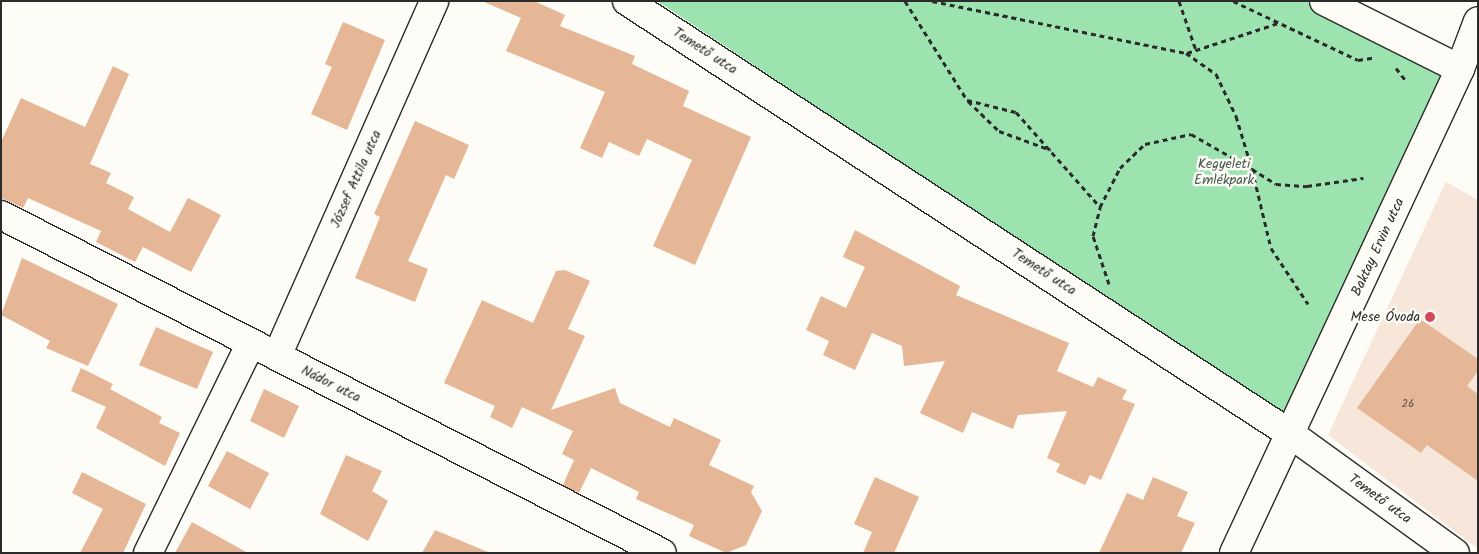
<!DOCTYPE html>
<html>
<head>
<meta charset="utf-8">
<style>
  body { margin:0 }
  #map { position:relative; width:1479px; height:554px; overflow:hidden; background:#fdfcf7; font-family:Kalam,sans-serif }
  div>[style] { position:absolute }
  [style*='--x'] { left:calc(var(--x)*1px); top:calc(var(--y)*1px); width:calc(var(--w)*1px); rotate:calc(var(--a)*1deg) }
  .built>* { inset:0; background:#f6e7da }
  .green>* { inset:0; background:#9ce3b0 }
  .building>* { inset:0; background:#e5b796 }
  .path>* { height:3px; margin-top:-1.5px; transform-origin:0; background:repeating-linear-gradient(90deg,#2b2b2b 0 5px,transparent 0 9px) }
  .roads { filter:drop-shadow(1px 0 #2b2b2b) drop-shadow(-1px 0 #2b2b2b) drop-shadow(0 1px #2b2b2b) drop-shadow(0 -1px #2b2b2b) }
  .minor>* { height:28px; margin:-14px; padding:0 14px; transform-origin:14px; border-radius:14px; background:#fdfcf7 }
  .dots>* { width:14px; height:14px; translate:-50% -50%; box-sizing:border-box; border:2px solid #fdfcf7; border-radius:50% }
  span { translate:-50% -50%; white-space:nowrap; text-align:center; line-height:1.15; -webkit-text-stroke:5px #fdfcf7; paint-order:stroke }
  .number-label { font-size:11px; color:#5a4e46 }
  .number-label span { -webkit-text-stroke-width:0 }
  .street-label { font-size:14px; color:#2b2b2b }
  .park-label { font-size:14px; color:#47594c }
  .poi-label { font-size:14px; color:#2b2b2b }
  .right { translate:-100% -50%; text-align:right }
  .frame { position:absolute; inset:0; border:2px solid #2b2b2b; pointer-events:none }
</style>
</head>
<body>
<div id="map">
  <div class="built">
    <i style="clip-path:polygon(1446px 182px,1478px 200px,1478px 549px,1328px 435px)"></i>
  </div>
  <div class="green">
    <i style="clip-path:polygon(657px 1px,1324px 1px,1460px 69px,1292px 435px,1123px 309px)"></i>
  </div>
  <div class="building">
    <i style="clip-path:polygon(482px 1px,534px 1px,565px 15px,560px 26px,635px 56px,632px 64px,689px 91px,683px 106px,751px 137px,695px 265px,653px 246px,692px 160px,647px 139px,639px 156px,609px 142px,602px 158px,580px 148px,605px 92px,506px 51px,521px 18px)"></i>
    <i style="clip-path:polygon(343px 22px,385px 40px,347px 130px,311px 114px,332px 67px,325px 64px)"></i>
    <i style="clip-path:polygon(113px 66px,129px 74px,90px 164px,111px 173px,106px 183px,134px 197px,128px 209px,170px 232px,188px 198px,221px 215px,191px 272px,143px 247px,135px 262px,96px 242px,101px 231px,28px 198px,23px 208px,1px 198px,1px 142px,21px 98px,85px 127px)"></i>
    <i style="clip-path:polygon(415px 121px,469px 145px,454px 179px,446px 175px,408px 261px,428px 269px,415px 302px,355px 278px,380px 217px,374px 214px)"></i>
    <i style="clip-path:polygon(855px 230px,960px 286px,956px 295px,1069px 343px,1057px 371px,1093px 387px,1098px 377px,1127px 390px,1122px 399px,1135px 404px,1101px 480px,1090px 475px,1085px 485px,1056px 472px,1060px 464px,1047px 458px,1067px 411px,1018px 415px,1013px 429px,972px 412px,963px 433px,920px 413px,945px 361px,904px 366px,902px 346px,872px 333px,855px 370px,823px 355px,829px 341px,806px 330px,821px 296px,846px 308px,865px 267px,843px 257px)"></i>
    <i style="clip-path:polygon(22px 258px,118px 304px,88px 366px,46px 348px,50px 341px,1px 315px)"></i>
    <i style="clip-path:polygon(565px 270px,590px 281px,568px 329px,585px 336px,551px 410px,615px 388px,620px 403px,670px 427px,674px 418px,721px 440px,709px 465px,754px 486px,751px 492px,762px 511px,746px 545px,726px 553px,689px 536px,694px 525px,636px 499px,639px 492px,591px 468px,579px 493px,563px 485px,574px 460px,562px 454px,573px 431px,522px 407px,512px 428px,490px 417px,495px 406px,444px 383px,482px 300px,533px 323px,556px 271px)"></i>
    <i style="clip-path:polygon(1420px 319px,1478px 359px,1478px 371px,1467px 386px,1478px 394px,1478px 481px,1427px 445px,1421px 453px,1357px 408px)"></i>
    <i style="clip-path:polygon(156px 327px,213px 352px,197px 389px,139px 365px)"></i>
    <i style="clip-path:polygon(81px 368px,113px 384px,110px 389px,162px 417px,159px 423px,180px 433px,165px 466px,96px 428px,106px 407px,71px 391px)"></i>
    <i style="clip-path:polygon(264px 389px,299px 406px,284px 438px,250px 421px)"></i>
    <i style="clip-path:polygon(227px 451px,269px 473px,250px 509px,208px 486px)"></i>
    <i style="clip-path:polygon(346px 455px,382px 471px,372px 491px,388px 501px,368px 541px,320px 514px)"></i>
    <i style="clip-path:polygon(82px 472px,146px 504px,123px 553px,80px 553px,103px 509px,72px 493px)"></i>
    <i style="clip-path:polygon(875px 477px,919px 497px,894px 553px,863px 553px,872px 532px,854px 524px)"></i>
    <i style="clip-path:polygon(1153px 477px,1188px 492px,1177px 516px,1195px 523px,1181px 553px,1099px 553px,1127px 493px,1143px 500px)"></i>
    <i style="clip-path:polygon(192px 522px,248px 553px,175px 553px)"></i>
    <i style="clip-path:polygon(435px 530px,488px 552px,488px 553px,422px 553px)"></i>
  </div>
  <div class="path">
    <i style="--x:905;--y:1;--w:117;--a:57.9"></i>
    <i style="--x:967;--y:100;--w:50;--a:13.8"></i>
    <i style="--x:1016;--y:112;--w:127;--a:48.5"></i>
    <i style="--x:932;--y:1;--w:259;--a:11.6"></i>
    <i style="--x:1186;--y:53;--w:37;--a:35"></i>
    <i style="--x:1216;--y:74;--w:47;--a:64.5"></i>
    <i style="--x:1236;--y:116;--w:55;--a:73.2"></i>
    <i style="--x:1252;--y:169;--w:28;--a:32"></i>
    <i style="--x:1276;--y:184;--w:31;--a:4"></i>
    <i style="--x:1307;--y:186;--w:57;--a:-8.1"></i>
    <i style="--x:1179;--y:1;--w:52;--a:70.9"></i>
    <i style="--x:1233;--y:1;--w:138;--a:25.3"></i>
    <i style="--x:1358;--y:60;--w:18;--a:-9"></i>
    <i style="--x:1187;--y:53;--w:96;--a:-18.2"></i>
    <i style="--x:1396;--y:68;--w:16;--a:52"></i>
    <i style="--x:968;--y:101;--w:43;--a:44.1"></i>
    <i style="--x:999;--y:131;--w:55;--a:20.1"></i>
    <i style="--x:1109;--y:284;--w:51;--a:-108.4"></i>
    <i style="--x:1093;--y:236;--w:30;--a:-76"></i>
    <i style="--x:1100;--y:207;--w:44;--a:-62.9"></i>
    <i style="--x:1120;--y:168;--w:35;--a:-44"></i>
    <i style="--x:1145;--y:144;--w:47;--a:-12.3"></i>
    <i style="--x:1191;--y:134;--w:70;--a:29.8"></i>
    <i style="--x:1252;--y:169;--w:81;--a:76.5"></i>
    <i style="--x:1271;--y:248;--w:67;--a:56.5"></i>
  </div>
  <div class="roads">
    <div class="minor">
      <i style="--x:627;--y:1;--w:794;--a:33.13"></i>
      <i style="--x:1292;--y:435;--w:201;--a:35.9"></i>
      <i style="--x:1324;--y:1;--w:152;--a:26.6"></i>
      <i style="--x:1;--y:215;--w:742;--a:27.08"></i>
      <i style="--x:277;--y:356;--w:388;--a:-66.1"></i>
      <i style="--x:148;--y:553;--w:234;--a:-63.9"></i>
      <i style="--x:1234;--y:553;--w:534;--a:-64.97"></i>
      <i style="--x:1460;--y:69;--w:51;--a:-69.4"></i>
    </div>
  </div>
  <div class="dots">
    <i style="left:1430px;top:317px;background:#d1495b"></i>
  </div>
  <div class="number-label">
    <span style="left:1408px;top:404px">26</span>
  </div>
  <div class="street-label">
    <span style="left:705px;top:51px;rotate:33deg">Temető utca</span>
    <span style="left:356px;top:179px;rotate:-66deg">József Attila utca</span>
    <span style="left:1378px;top:247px;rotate:-65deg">Baktay Ervin utca</span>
    <span style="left:1044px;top:272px;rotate:33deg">Temető utca</span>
    <span style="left:331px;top:384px;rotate:27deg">Nádor utca</span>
    <span style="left:1380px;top:499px;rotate:36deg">Temető utca</span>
  </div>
  <div class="park-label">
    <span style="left:1224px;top:172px">Kegyeleti<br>Emlékpark</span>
  </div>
  <div class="poi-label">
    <span class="right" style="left:1420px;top:317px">Mese Óvoda</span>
  </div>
  <div class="frame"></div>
</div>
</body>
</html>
